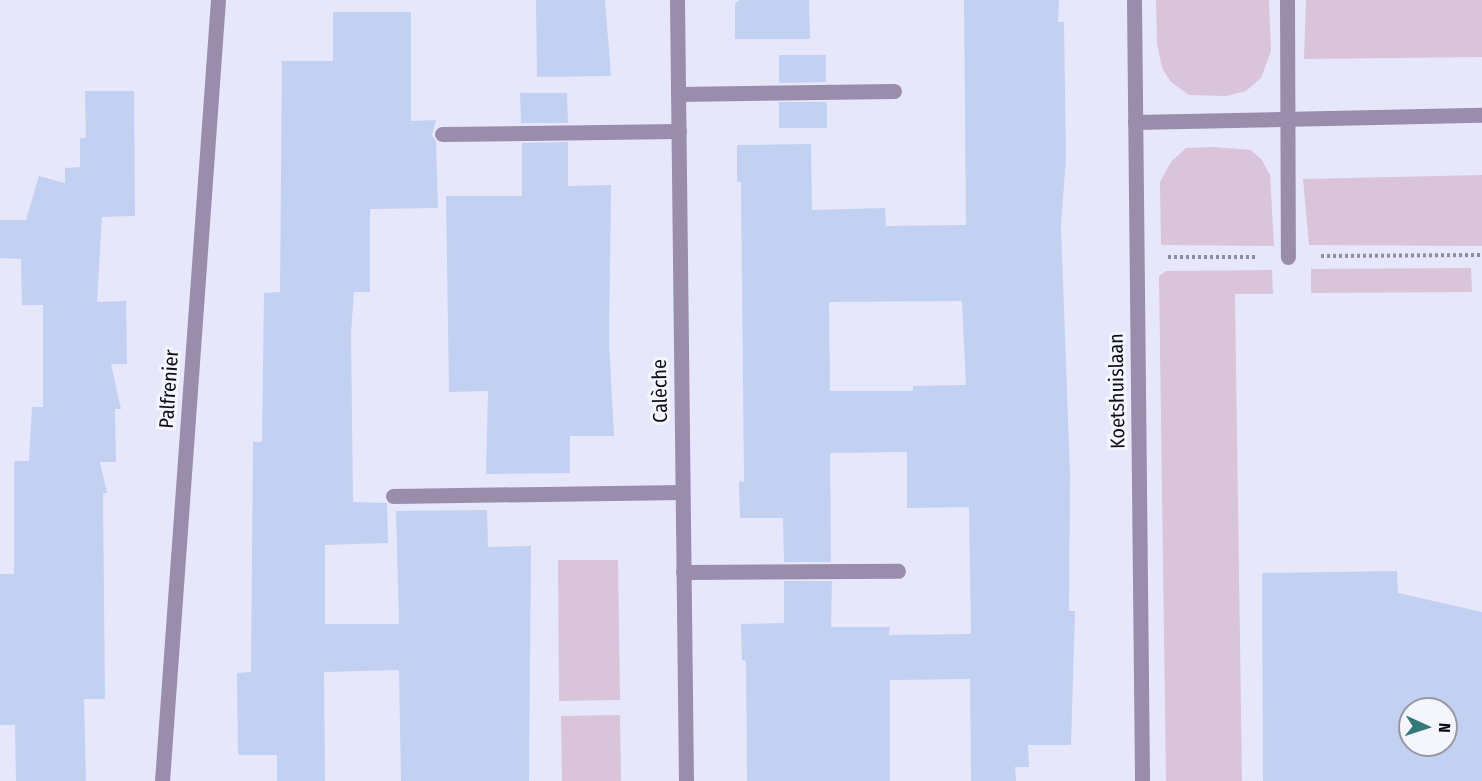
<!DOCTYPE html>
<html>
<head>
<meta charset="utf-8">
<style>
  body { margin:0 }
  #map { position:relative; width:1482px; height:781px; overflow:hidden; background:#e7e7fc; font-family:"Fira Sans Condensed",sans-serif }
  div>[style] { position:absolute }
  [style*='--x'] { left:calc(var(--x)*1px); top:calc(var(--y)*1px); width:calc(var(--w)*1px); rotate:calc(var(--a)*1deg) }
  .green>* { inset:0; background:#d9c4da }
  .building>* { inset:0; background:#c2d0f1 }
  .path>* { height:4px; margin-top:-2px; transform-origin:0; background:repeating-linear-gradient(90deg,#8f8ea0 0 3px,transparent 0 6px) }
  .service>* { height:15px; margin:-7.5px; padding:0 7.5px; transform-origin:7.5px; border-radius:7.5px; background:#9a8dab }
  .minor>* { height:15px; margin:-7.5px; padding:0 7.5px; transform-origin:7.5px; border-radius:7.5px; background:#9a8dab }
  span { translate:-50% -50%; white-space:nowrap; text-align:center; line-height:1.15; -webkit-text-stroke:6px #f5f5fd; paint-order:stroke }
  .street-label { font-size:20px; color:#0d0c18 }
  .north { position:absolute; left:1398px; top:697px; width:60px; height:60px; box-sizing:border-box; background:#f5f5fd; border:2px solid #9898a1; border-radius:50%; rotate:93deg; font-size:16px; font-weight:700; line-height:24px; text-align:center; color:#0d0c18 }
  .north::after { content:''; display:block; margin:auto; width:21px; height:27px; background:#317a79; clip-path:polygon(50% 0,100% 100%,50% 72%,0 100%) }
</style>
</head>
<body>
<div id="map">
  <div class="green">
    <i style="clip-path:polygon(1156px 0,1269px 0,1271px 51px,1261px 78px,1246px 91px,1226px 96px,1189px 95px,1171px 82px,1162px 68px,1157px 44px)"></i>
    <i style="clip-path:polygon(1306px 0,1482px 0,1482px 57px,1304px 59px)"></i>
    <i style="clip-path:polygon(1213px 147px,1251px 150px,1262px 160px,1270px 175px,1274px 246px,1161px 245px,1160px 182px,1171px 162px,1186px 148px)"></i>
    <i style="clip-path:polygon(1482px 175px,1482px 246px,1309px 245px,1303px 179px)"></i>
    <i style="clip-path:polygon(1471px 268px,1472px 292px,1311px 293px,1311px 269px)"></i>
    <i style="clip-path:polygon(1272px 270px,1273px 294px,1235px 294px,1242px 781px,1166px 781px,1159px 276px,1166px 271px)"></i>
    <i style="clip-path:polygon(558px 560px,618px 560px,620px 700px,559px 701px)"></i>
    <i style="clip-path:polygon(620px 715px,621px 781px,562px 781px,561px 716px)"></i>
  </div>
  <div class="building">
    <i style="clip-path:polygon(536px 0,605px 0,611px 76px,537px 77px)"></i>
    <i style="clip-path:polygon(740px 0,809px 0,810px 39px,735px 39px,735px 3px)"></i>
    <i style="clip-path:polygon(evenodd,964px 0,1059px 0,1058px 22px,1064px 22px,1066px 158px,1061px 226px,1070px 474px,1069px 611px,1075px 611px,1071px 745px,1028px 745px,1029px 767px,1015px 767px,1016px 781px,971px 781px,970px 679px,890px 680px,890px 781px,747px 781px,746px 661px,742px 660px,741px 624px,784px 623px,784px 581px,832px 581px,831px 627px,890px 627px,889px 635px,971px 634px,969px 507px,907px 508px,907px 452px,830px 453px,831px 562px,784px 562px,783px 518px,740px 518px,739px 481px,744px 482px,741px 182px,737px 182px,737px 145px,811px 144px,812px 210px,885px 208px,886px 226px,966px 225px,964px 0,962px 301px,966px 385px,913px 386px,913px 391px,830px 391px,829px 302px,962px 301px)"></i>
    <i style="clip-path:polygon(333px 12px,411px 12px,411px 121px,436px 120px,432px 135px,436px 142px,438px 208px,370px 209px,370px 292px,354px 292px,351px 333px,353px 502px,387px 503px,388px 543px,325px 545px,325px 624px,399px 624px,396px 511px,487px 510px,488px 547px,531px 546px,529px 781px,401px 781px,399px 670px,324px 672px,325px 781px,277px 781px,277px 755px,238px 755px,237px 673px,251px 672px,253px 442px,262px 442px,264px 293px,280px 292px,282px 61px,333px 61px)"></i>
    <i style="clip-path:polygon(779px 55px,826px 55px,826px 82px,779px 83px)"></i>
    <i style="clip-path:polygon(85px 91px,134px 91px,135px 216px,102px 217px,97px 302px,126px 301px,127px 364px,111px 364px,121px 409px,115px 409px,116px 462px,100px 462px,107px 493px,103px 493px,105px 699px,84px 699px,86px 781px,16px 781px,15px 725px,0 725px,0 574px,14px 574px,14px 461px,29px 461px,32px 407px,43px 407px,43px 305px,22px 305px,21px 259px,0 258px,0 220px,26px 220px,39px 176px,65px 183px,65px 168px,80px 167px,80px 138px,86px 138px)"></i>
    <i style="clip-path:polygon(520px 93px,567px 93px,568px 123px,521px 123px)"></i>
    <i style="clip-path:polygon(779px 102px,827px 102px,827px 128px,779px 128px)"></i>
    <i style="clip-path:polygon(568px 142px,568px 186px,611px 185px,609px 343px,614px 436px,570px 436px,570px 473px,486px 474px,488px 391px,449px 392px,446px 196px,522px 196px,522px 143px)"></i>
    <i style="clip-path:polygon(evenodd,1397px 571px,1398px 593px,1482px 612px,1482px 781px,1263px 781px,1262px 573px,1397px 571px,1410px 709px,1446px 709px,1446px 745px,1410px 745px,1410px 709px)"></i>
  </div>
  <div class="path">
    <i style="--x:1321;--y:256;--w:161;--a:-0.4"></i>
    <i style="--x:1168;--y:257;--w:88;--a:0"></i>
  </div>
  <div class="service">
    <i style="--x:1287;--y:0;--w:257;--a:89.8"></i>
    <i style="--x:678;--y:94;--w:216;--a:-0.8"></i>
    <i style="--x:1135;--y:122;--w:347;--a:-1.2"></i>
    <i style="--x:442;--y:134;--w:237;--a:-0.7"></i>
    <i style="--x:393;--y:496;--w:289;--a:-0.8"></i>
    <i style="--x:683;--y:572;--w:215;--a:-0.3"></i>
  </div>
  <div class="minor">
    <i style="--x:677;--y:0;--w:781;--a:89.34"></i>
    <i style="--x:1134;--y:0;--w:781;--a:89.41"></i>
    <i style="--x:162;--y:781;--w:783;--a:-85.9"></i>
  </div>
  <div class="street-label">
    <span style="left:169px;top:389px;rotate:-86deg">Palfrenier</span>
    <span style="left:660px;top:391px;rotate:-91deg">Calèche</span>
    <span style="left:1117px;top:391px;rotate:-91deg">Koetshuislaan</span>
  </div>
  <div class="north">N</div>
</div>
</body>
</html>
